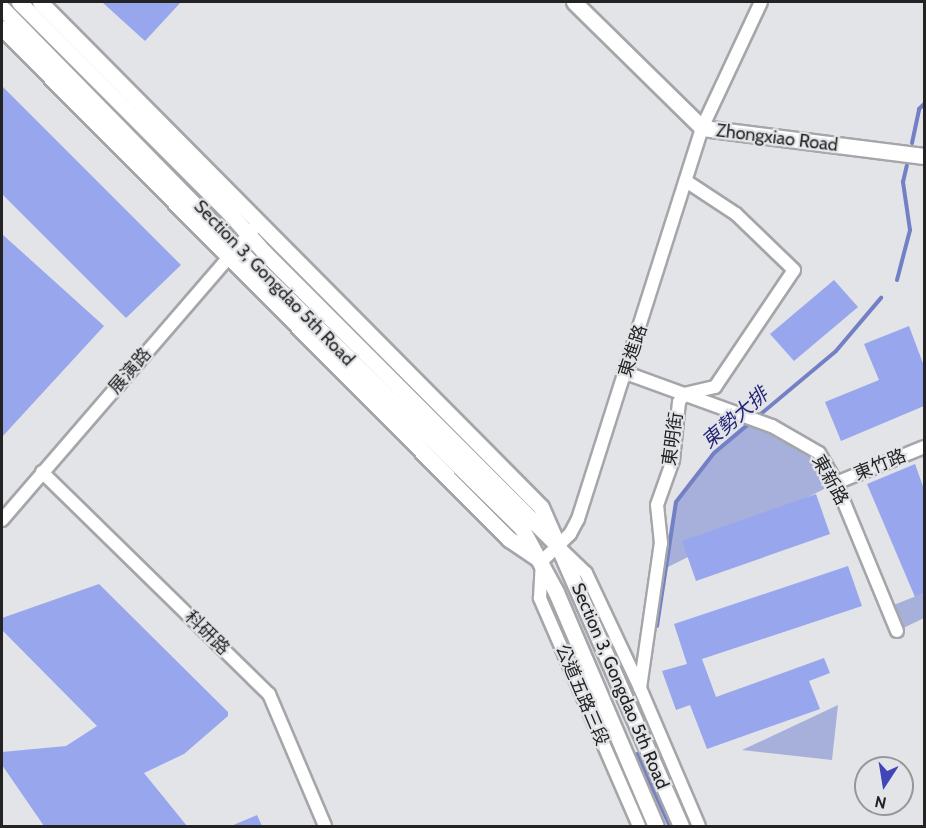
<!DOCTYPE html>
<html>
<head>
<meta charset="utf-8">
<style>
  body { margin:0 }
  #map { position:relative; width:926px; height:828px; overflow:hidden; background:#e3e4e7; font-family:Cabin,"Noto Sans TC",sans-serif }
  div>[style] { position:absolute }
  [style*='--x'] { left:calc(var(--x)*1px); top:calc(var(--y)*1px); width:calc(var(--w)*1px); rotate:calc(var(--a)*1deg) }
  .green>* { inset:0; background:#a6b0db }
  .stream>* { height:4px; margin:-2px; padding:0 2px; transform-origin:2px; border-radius:2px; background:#7380c5 }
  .building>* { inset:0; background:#98a6ee }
  .roads { filter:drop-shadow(2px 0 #a5a6aa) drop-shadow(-2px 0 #a5a6aa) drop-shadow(0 2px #a5a6aa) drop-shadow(0 -2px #a5a6aa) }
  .minor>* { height:12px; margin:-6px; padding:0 6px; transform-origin:6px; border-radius:6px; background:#fff }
  .tertiary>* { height:15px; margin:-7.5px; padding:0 7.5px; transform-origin:7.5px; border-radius:7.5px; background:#fff }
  span { translate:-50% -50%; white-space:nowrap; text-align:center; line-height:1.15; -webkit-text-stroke:4.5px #e3e4e7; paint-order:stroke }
  .street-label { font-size:18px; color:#232324 }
  .water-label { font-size:20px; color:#242678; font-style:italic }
  .frame { position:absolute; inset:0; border:3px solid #232324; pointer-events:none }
  .north { position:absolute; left:854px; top:756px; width:60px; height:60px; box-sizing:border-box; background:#e3e4e7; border:2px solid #969799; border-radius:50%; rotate:192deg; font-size:16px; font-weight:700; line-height:24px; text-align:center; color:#232324 }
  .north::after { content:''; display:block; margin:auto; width:21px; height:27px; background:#4045ba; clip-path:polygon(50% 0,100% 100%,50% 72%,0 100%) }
</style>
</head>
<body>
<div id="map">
  <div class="green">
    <i style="clip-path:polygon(754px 420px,819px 453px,836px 483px,664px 569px,676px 502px,714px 453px)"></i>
    <i style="clip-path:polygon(924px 593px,924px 618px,897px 631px,886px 608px)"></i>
    <i style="clip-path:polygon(838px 705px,832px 760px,742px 750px)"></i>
  </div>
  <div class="stream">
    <i style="--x:912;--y:143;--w:35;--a:-78"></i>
    <i style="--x:919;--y:109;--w:7;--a:-45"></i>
    <i style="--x:897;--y:280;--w:52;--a:-75.4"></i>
    <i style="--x:910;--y:230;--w:49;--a:-98.3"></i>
    <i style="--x:903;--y:182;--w:17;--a:-77"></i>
    <i style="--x:756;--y:418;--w:104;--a:-39.9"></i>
    <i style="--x:836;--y:351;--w:70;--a:-49.7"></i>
    <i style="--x:657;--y:626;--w:125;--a:-81.3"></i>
    <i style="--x:676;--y:502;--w:62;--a:-52.2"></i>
    <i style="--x:714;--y:453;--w:48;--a:-40"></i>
    <i style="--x:637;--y:754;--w:79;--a:65.4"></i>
  </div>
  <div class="building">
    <i style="clip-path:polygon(102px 2px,181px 2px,145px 41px)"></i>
    <i style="clip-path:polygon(2px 86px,181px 265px,126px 318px,2px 194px)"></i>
    <i style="clip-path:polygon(2px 234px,104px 326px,2px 437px)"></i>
    <i style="clip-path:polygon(834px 280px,858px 307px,794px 361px,770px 334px)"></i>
    <i style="clip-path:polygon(909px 326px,924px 366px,924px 406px,841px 441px,825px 402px,879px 380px,864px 344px)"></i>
    <i style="clip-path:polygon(915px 464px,924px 489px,924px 593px,915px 597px,867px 484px)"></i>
    <i style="clip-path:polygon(816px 494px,830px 534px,696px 581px,682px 541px)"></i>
    <i style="clip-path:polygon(848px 566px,862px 606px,702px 659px,716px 697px,824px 658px,830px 673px,809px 681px,820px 709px,707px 749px,690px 705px,676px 710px,662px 671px,687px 664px,674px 624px)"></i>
    <i style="clip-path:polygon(99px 584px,228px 712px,228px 716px,184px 754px,144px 773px,187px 826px,44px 826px,2px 765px,2px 752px,66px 746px,97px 726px,2px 630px,2px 618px)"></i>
    <i style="clip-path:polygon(257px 815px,262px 826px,231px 826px)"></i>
  </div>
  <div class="roads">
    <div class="minor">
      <i style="--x:626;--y:373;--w:155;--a:20"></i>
      <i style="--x:772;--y:426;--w:54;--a:29.9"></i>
      <i style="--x:819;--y:453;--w:34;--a:60"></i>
      <i style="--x:836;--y:483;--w:160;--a:67.6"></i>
      <i style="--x:42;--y:472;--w:318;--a:44.4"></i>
      <i style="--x:269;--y:694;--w:143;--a:67"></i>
      <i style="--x:836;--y:483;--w:95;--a:-22.2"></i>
      <i style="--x:2;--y:520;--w:386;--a:-49.2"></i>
      <i style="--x:561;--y:549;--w:35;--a:44"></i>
      <i style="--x:586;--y:573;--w:127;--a:64.8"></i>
      <i style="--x:640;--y:688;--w:150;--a:66.9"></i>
      <i style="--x:640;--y:688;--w:147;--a:-81.8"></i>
      <i style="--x:661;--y:543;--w:38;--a:-96"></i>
      <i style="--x:657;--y:505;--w:48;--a:-70.4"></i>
      <i style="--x:673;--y:460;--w:58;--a:-84.1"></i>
      <i style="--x:679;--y:402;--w:9;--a:-58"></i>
      <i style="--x:684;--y:394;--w:32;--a:-13"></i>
      <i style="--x:715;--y:387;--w:141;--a:-56"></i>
      <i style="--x:794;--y:270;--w:81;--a:-136"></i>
      <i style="--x:736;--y:214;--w:60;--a:-146.6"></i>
      <i style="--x:639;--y:826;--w:249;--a:-113.5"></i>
      <i style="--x:540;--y:598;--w:37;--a:-87"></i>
      <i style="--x:542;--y:561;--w:39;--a:-44"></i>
      <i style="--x:570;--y:534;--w:17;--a:-62"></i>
      <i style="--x:578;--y:519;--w:410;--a:-72.4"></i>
      <i style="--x:702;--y:128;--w:139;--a:-64.9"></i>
    </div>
    <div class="tertiary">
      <i style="--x:19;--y:2;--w:301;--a:45.1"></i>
      <i style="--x:231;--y:215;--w:50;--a:48.3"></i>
      <i style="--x:264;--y:252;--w:407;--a:45"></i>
      <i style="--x:40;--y:2;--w:711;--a:45.23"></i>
      <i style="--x:541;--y:507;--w:348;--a:66.3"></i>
      <i style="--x:574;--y:2;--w:180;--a:44.5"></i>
      <i style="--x:702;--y:128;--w:224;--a:7.2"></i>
      <i style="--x:2;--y:8;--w:359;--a:45.6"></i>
      <i style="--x:253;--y:264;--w:375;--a:44.5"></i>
      <i style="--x:521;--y:527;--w:74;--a:61.7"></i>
      <i style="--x:556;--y:592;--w:254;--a:66.9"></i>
      <i style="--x:2;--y:28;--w:720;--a:45.23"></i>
      <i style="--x:509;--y:539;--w:34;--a:34"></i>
    </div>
  </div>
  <div class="street-label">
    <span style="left:777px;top:138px;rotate:7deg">Zhongxiao Road</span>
    <span style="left:274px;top:283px;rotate:46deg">Section 3, Gongdao 5th Road</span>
    <span style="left:633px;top:351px;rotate:-72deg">東進路</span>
    <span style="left:130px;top:371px;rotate:-49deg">展演路</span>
    <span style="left:673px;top:439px;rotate:-82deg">東明街</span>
    <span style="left:880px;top:465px;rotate:-22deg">東竹路</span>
    <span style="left:830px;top:480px;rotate:61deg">東新路</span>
    <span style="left:207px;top:633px;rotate:44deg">科研路</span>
    <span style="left:620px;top:686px;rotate:67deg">Section 3, Gongdao 5th Road</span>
    <span style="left:582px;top:695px;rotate:67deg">公道五路三段</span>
  </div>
  <div class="water-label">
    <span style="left:735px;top:418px;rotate:-41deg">東勢大排</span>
  </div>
  <div class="frame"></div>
  <div class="north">N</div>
</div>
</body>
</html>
